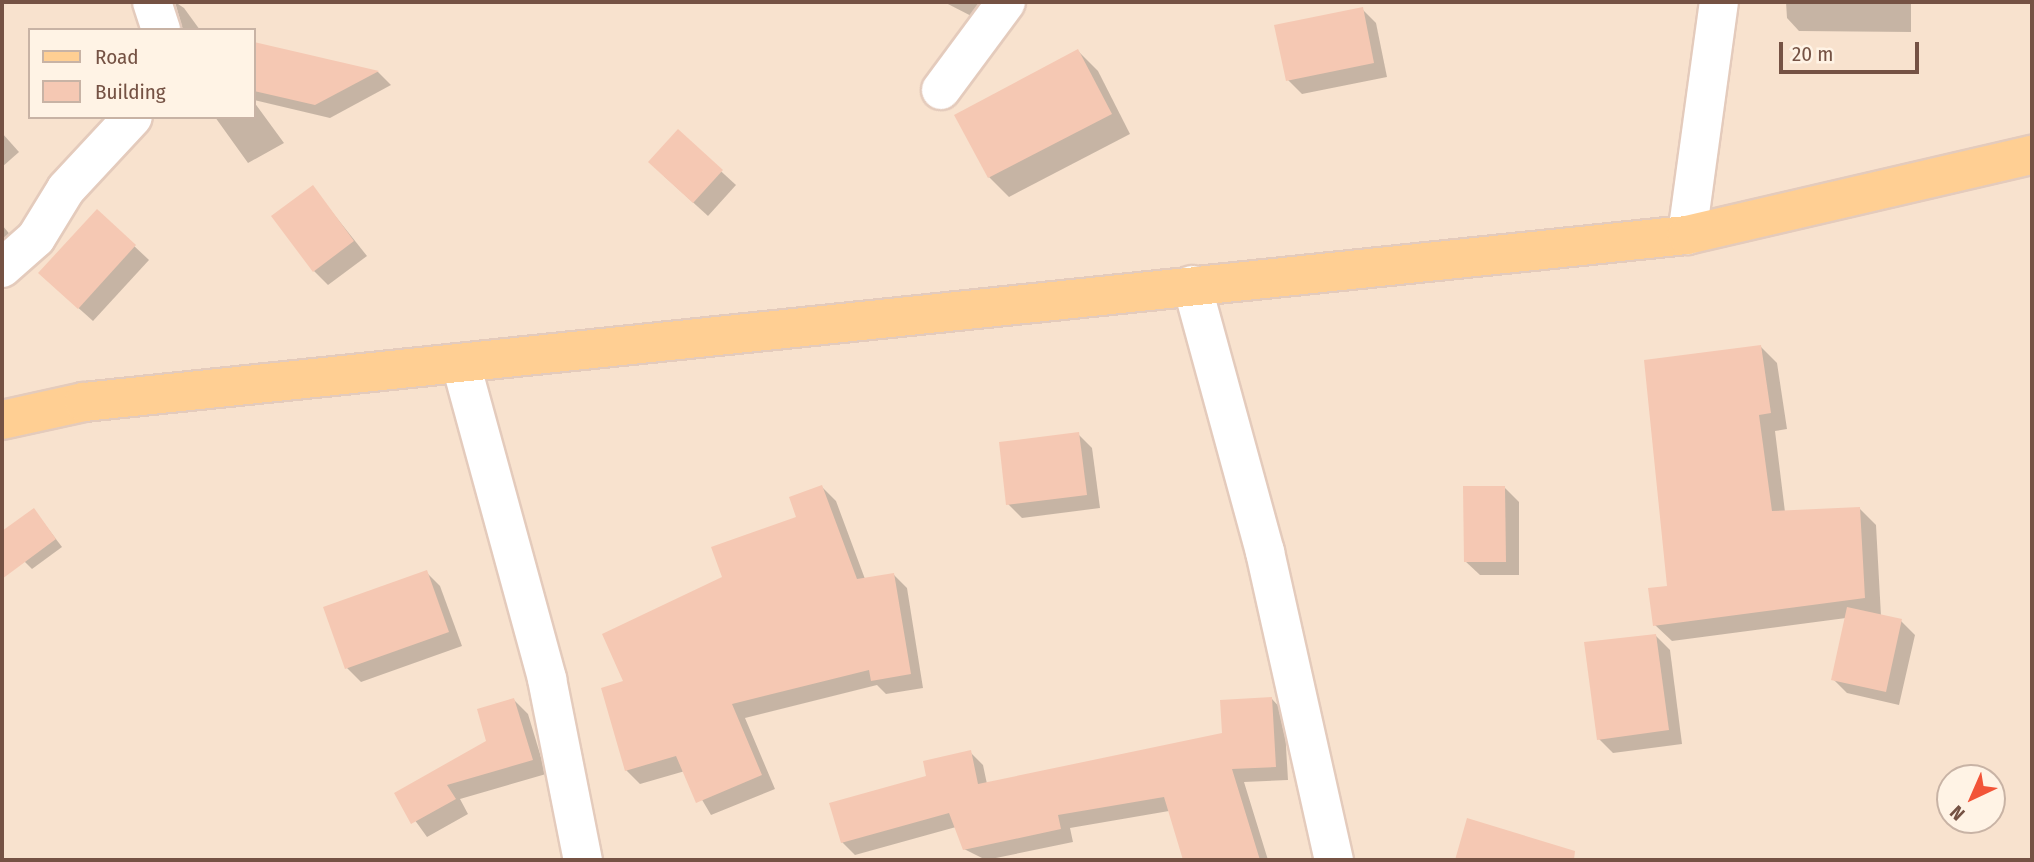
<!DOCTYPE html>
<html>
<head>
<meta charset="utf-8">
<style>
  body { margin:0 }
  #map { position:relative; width:2034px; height:862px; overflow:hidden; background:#feefdd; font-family:"Fira Sans Condensed",sans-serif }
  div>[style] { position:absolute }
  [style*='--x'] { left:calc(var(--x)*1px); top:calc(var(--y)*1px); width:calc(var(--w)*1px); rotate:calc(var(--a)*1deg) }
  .residential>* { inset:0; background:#f8e2ce }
  .shadow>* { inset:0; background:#0003 }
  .building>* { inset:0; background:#f5c8b3 }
  .roads { filter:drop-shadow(2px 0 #e4cbbc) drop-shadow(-2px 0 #e4cbbc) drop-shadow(0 2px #e4cbbc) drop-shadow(0 -2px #e4cbbc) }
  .minor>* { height:38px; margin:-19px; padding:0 19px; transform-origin:19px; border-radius:19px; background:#fff }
  .major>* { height:38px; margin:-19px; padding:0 19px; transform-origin:19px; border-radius:19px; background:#ffcf93 }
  span { translate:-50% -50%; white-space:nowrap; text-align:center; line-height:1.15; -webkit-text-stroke:7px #fff3e5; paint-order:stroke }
  .frame { position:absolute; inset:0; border:4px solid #755244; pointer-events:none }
  .legend { position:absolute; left:28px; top:28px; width:228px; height:91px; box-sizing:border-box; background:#fff3e5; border:2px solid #c8b3a5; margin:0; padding:9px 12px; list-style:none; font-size:21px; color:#755244 }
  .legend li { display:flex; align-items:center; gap:14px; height:35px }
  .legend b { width:35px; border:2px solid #c8b3a5 }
  .north { position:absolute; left:1936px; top:764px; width:70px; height:70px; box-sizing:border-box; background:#fff3e5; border:2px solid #c8b3a5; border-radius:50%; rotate:224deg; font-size:19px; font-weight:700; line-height:28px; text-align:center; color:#755244 }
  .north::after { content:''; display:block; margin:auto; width:24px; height:32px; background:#f25438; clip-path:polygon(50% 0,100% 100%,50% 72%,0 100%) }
  .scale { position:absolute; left:1779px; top:42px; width:140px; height:32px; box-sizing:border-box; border:4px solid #755244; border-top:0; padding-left:9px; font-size:21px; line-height:24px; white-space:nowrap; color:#755244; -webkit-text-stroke:5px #fff3e5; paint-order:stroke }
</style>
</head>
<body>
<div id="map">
  <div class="residential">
    <i style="clip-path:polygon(evenodd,2px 2px,2032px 2px,2032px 860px,2px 860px,2px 2px,30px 30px,254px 30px,254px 117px,30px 117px,30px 30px,2px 2px,1950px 778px,1992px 778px,1992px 820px,1950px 820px,1950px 778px)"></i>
  </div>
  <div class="shadow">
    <i style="clip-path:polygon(175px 2px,184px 8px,200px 30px,183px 30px)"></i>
    <i style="clip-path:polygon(944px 2px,993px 2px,983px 22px)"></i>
    <i style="clip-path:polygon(1786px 2px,1911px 2px,1911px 32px,1799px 31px,1787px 18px)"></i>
    <i style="clip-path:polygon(1362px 9px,1376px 23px,1387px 77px,1302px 94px,1288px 80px)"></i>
    <i style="clip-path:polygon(254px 43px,378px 72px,391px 85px,330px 118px,254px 100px)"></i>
    <i style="clip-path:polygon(1078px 51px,1098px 71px,1130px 134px,1009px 197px,989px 177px,957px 116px)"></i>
    <i style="clip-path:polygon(254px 102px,284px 143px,248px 163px,215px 117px,254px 117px)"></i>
    <i style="clip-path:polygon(678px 132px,736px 185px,708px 216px,664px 176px)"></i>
    <i style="clip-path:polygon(2px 133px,19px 152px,2px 167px)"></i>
    <i style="clip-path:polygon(313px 188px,367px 256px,328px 285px,314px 271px)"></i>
    <i style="clip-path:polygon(97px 211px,149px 260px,93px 321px,55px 287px)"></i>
    <i style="clip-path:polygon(2px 225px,24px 251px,2px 273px)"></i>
    <i style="clip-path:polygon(1761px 347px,1777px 363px,1787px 429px,1775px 431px,1785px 512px,1859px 508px,1876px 525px,1881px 616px,1901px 621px,1915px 635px,1899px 705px,1847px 693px,1833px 679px,1846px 618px,1672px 641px,1655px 625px)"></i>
    <i style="clip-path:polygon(1078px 434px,1092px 448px,1100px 508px,1022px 518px,1008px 504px)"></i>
    <i style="clip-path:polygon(822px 487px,836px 501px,865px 579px,894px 575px,907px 588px,923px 688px,886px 694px,877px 685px,745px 718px,775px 789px,711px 815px,685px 771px,640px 784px,626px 770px,626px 682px,724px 578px,798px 518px)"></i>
    <i style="clip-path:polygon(1505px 488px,1519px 502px,1519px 575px,1480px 575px,1465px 561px)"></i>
    <i style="clip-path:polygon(34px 510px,62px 547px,32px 569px,25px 562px)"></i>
    <i style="clip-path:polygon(426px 572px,440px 586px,462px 646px,361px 682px,347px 668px)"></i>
    <i style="clip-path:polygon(1656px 636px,1670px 650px,1682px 744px,1613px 753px,1599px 739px)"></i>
    <i style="clip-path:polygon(1272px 699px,1284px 712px,1288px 780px,1244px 782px,1268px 860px,1185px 860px,1169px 811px,1070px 828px,1073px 842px,986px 860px,964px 849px,956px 827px,855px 855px,842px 842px,970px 752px,983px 765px,987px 784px,1224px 734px)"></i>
    <i style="clip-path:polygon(514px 700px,528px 714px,546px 774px,460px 799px,468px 814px,427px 837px,396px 794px,488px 742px)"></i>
  </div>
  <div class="building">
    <i style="clip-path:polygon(1363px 7px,1374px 63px,1286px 81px,1274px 25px)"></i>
    <i style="clip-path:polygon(254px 42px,379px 71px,315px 105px,254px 91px)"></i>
    <i style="clip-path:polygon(1078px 49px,1112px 114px,988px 178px,954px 115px)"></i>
    <i style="clip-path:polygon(678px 129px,723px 170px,693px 203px,648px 162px)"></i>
    <i style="clip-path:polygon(313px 185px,354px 241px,313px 272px,271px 216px)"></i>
    <i style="clip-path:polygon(97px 209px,136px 245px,78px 309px,38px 273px)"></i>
    <i style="clip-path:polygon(1761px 345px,1771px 413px,1759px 415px,1772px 511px,1860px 507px,1865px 598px,1653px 626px,1648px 588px,1667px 586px,1644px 360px)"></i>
    <i style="clip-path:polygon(1079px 432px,1087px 495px,1006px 505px,999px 442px)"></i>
    <i style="clip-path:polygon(822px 485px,857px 579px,894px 573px,911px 674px,871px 681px,869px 670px,732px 704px,762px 775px,696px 803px,676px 756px,625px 771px,601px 688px,623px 681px,602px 634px,722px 577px,711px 547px,796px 517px,789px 497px)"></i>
    <i style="clip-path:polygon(1463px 486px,1505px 486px,1506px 562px,1464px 562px)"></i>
    <i style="clip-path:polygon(34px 508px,56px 539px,2px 579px,2px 531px)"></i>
    <i style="clip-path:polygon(427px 570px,449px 632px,345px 669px,323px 607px)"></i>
    <i style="clip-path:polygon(1847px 607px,1902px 619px,1886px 692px,1831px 680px)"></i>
    <i style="clip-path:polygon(1656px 634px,1669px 730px,1597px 740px,1584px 642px)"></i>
    <i style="clip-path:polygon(1272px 697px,1276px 767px,1232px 769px,1260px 860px,1183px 860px,1164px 797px,1058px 815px,1061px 829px,963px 850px,949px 813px,841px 843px,829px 803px,926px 776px,923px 761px,971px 750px,978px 784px,1222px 733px,1220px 700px)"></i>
    <i style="clip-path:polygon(514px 698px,533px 760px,447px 785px,456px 799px,411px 824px,394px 793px,486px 741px,477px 709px)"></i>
    <i style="clip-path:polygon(1467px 818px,1575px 851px,1574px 860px,1455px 860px)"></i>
  </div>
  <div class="roads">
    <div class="minor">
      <i style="--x:152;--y:2;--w:29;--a:72"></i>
      <i style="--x:941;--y:90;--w:109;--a:-53.5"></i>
      <i style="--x:1687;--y:235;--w:235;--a:-82.2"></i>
      <i style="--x:2;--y:268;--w:45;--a:-41.4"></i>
      <i style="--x:36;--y:238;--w:57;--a:-58.5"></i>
      <i style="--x:66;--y:189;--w:98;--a:-47.1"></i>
      <i style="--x:1192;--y:285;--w:277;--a:74.7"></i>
      <i style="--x:1265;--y:552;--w:316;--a:77.4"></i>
      <i style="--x:461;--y:364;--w:327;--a:74.7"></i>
      <i style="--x:547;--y:679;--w:185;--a:78.8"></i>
    </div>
    <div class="major">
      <i style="--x:2;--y:420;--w:84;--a:-12.4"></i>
      <i style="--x:84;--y:402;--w:1612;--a:-5.95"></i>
      <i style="--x:1687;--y:235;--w:354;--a:-13.1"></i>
    </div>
  </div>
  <div class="frame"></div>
  <ul class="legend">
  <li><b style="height:9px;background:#ffcf93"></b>Road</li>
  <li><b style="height:19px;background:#f5c8b3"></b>Building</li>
  </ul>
  <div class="north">N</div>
  <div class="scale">20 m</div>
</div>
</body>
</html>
